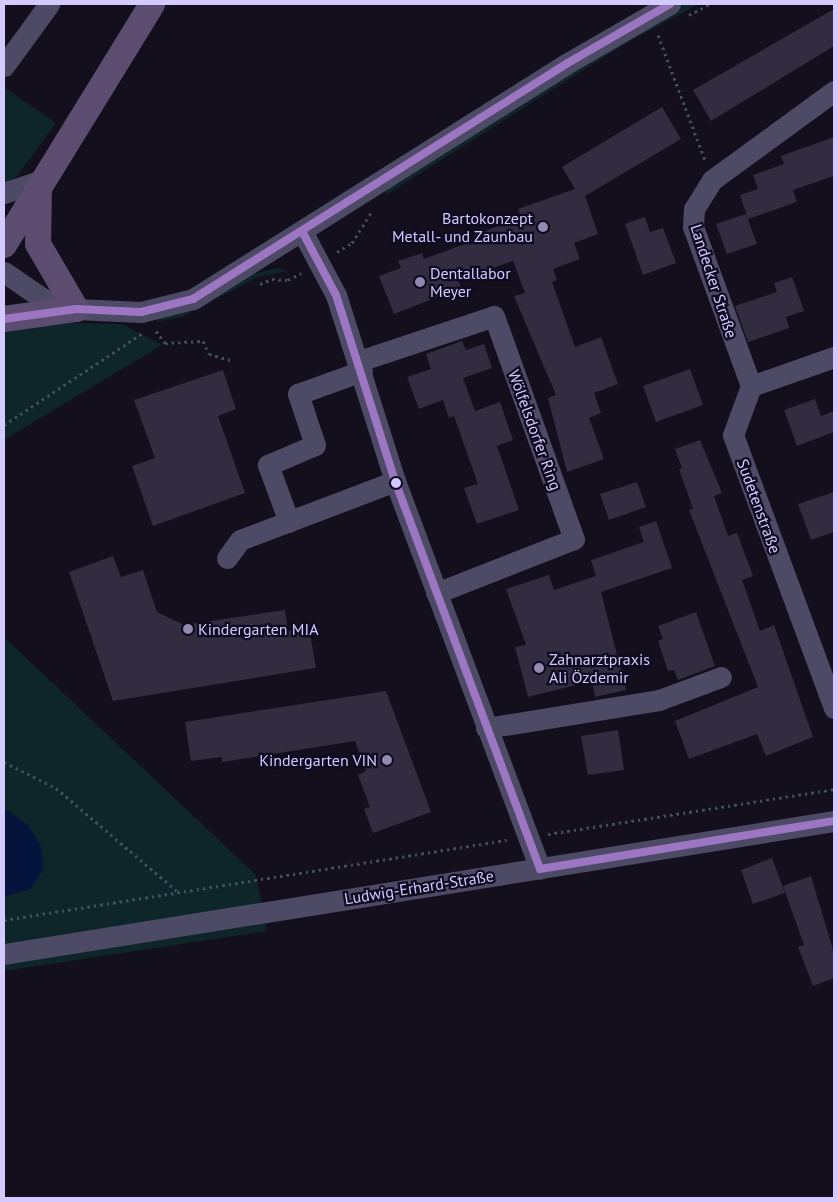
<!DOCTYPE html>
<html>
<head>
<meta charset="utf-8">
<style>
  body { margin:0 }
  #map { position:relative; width:838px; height:1202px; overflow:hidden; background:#130f1c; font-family:"PT Sans",sans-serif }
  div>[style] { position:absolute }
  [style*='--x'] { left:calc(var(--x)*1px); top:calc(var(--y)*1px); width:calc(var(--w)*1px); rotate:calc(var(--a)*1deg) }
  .green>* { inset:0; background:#0e2629 }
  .water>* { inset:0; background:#05143d }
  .building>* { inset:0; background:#312c3f }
  .path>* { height:3px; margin-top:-1.5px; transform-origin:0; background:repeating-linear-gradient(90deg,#414e5f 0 2.5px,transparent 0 6.5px) }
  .minor>* { height:21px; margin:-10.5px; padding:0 10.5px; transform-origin:10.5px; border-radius:10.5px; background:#4d4a65 }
  .major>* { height:26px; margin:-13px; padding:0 13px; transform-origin:13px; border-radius:13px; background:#5c4c6f }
  .bus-1>* { height:8px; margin:-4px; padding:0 4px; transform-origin:4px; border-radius:4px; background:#9d76c3 }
  .dots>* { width:14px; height:14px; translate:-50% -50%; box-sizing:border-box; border:2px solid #100a21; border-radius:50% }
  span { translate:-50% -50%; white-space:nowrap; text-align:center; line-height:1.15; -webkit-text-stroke:4.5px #100a21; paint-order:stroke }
  .poi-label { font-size:16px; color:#d5caff }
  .right { translate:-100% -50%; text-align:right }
  .left { translate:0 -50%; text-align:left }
  .street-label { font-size:16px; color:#d5caff }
  .frame { position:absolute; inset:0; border:5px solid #d5caff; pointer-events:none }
</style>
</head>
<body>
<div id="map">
  <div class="green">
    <i style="clip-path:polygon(685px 4px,699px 4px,628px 42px,386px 195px,385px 188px,621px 39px)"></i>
    <i style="clip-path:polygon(4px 87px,56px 123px,4px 194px)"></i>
    <i style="clip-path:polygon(278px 268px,287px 271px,258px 277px,182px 317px,156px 322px,161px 317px,203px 304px,253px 274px)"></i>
    <i style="clip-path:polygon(4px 303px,31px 322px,122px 324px,162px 345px,4px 440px)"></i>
    <i style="clip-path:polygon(4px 637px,256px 875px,267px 931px,4px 971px)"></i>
  </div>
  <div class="water">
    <i style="clip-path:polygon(4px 808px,28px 825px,41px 846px,44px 868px,31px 889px,4px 897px)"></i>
  </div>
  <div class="building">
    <i style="clip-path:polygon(834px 9px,834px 46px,711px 121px,693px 90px)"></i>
    <i style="clip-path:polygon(662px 107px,681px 139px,585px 196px,598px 234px,574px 243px,580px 259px,553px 269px,557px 280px,552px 282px,575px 347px,601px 337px,618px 384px,594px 393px,601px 413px,589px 418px,604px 459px,567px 472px,548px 398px,556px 395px,514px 296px,525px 293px,513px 261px,458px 280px,461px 288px,394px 314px,379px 276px,401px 268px,398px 261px,422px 253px,424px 259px,476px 240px,474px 235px,521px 218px,518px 209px,575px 189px,562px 167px)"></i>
    <i style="clip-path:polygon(834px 137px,834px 176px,793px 190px,797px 202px,748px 219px,740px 195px,758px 189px,753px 175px,784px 164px,781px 156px)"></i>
    <i style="clip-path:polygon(746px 214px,757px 244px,727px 254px,716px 224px)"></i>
    <i style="clip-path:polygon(645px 217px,650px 232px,663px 228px,676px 263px,643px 275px,625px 224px)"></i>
    <i style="clip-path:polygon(792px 277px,804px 311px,786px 317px,789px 328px,748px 342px,735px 306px,777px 292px,774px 283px)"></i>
    <i style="clip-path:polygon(462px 341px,466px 350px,484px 344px,492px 368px,463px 378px,475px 411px,500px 402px,513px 440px,497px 446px,519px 510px,477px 524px,464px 488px,478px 484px,454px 416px,449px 418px,443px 400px,419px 409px,407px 377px,431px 369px,426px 354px)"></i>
    <i style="clip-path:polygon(690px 369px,703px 405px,656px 422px,643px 386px)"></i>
    <i style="clip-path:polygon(223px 370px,236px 409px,218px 416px,245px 493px,153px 526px,132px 466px,155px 458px,134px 400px)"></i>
    <i style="clip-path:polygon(815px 399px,821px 416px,834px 411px,834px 432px,797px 446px,784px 410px)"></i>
    <i style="clip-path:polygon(700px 440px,722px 493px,714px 496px,728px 536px,737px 533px,753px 576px,742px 580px,760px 631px,774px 625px,813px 737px,766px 756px,757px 734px,689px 759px,675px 721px,758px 687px,689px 510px,693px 509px,679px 469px,682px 468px,675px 449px)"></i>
    <i style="clip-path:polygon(637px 482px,646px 507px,609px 520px,600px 494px)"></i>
    <i style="clip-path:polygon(834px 492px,834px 532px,811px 540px,798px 504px)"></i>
    <i style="clip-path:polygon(656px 521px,672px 568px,601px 592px,626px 690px,595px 697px,592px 681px,528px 697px,515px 647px,526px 645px,506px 589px,549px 575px,554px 590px,596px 576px,591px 560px,644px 542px,639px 527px)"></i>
    <i style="clip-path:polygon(113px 556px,121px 577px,143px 570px,157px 612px,184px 625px,285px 610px,288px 631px,309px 628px,316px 668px,113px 701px,69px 572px)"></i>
    <i style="clip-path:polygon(696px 612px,715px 666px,678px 680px,674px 670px,668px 671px,658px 641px,663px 639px,658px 626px)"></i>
    <i style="clip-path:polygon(386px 691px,431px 812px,373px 833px,364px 809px,370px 807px,358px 775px,366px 771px,355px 741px,222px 762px,222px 757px,191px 761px,185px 722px)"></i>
    <i style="clip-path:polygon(618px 730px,624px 770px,588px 775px,581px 736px)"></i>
    <i style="clip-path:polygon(772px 858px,785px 893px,753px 904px,741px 870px)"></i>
    <i style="clip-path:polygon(811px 876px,834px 953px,834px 978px,813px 986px,798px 947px,804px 945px,783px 886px)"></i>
  </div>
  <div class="path">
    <i style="--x:689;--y:15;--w:24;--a:-28"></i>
    <i style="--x:658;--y:35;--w:134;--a:69.4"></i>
    <i style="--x:337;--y:252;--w:17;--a:-31"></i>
    <i style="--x:352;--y:243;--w:36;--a:-58"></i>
    <i style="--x:260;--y:284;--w:13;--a:-23"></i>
    <i style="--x:272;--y:279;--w:16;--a:4"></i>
    <i style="--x:288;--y:280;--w:15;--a:-28"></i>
    <i style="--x:156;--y:331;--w:15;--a:53"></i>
    <i style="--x:165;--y:343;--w:38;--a:-3"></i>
    <i style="--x:203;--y:341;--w:14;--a:65"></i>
    <i style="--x:209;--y:354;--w:22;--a:16"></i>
    <i style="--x:4;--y:425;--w:167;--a:-33.5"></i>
    <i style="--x:4;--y:762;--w:58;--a:26.6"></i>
    <i style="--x:56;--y:788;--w:159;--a:40.4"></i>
    <i style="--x:548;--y:834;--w:290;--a:-8.9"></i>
    <i style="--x:4;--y:920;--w:509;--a:-9.04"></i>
  </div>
  <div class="minor">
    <i style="--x:4;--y:66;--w:77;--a:-54"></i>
    <i style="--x:4;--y:193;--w:43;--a:-18.9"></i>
    <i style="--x:303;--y:233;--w:70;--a:62"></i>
    <i style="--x:336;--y:295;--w:195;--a:72.4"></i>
    <i style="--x:395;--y:481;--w:414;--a:69.5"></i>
    <i style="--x:4;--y:272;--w:46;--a:34.4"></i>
    <i style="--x:42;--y:298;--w:36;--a:18"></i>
    <i style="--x:76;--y:309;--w:65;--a:2.6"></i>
    <i style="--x:141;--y:312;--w:54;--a:-14"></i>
    <i style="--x:193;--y:299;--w:441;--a:-32.2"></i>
    <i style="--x:566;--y:64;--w:120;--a:-30"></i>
    <i style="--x:834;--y:357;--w:88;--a:160.7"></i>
    <i style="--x:751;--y:386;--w:52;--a:110.2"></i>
    <i style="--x:733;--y:435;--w:291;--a:69.7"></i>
    <i style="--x:359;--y:361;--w:142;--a:-18.4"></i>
    <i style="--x:494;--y:316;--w:237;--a:70.3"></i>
    <i style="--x:574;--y:539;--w:148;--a:158.6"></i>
    <i style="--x:751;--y:386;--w:169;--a:-110"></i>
    <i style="--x:693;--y:227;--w:18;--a:-87"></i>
    <i style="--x:694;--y:209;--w:34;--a:-58"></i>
    <i style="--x:712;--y:180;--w:151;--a:-36.1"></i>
    <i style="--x:289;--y:522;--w:61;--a:-110.2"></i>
    <i style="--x:268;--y:465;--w:51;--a:-23.1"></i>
    <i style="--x:315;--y:445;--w:54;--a:-108.4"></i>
    <i style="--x:298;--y:394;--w:68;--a:-19.8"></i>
    <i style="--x:227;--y:558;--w:22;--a:-54"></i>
    <i style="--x:240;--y:540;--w:166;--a:-20.8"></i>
    <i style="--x:486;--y:728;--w:175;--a:-9.2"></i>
    <i style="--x:659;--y:700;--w:66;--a:-20.4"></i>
    <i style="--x:4;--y:954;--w:841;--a:-9.1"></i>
  </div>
  <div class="major">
    <i style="--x:4;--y:245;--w:283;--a:-58.4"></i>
    <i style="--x:4;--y:319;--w:73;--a:-7.9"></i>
    <i style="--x:76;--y:309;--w:75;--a:-120.3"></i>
    <i style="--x:38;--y:244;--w:55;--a:-89"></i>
  </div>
  <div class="bus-1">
    <i style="--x:303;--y:233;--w:70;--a:62"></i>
    <i style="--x:336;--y:295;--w:195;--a:72.4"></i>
    <i style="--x:395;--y:481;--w:414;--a:69.5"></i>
    <i style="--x:4;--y:319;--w:73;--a:-7.9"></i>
    <i style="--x:76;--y:309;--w:65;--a:2.6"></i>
    <i style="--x:141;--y:312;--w:54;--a:-14"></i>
    <i style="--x:193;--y:299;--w:441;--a:-32.2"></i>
    <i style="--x:566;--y:64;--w:120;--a:-30"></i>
    <i style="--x:540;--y:869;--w:298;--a:-9.3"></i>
  </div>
  <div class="dots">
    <i style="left:543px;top:227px;background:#9189b0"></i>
    <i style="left:420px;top:282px;background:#9189b0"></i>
    <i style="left:396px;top:483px;background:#d5caff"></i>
    <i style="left:188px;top:629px;background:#9189b0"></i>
    <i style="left:539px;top:668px;background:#9189b0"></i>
    <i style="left:387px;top:760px;background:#9189b0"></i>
  </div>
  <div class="poi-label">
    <span class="right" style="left:533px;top:227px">Bartokonzept<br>Metall- und Zaunbau</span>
    <span class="left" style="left:430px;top:282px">Dentallabor<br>Meyer</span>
    <span class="left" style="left:198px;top:629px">Kindergarten MIA</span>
    <span class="left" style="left:549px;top:668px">Zahnarztpraxis<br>Ali Özdemir</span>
    <span class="right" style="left:377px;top:760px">Kindergarten VIN</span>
  </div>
  <div class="street-label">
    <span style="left:714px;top:281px;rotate:72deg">Landecker Straße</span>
    <span style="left:535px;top:430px;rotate:70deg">Wölfelsdorfer Ring</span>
    <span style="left:759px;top:506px;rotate:70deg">Sudetenstraße</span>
    <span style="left:419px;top:887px;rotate:-9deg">Ludwig-Erhard-Straße</span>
  </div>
  <div class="frame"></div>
</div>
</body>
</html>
